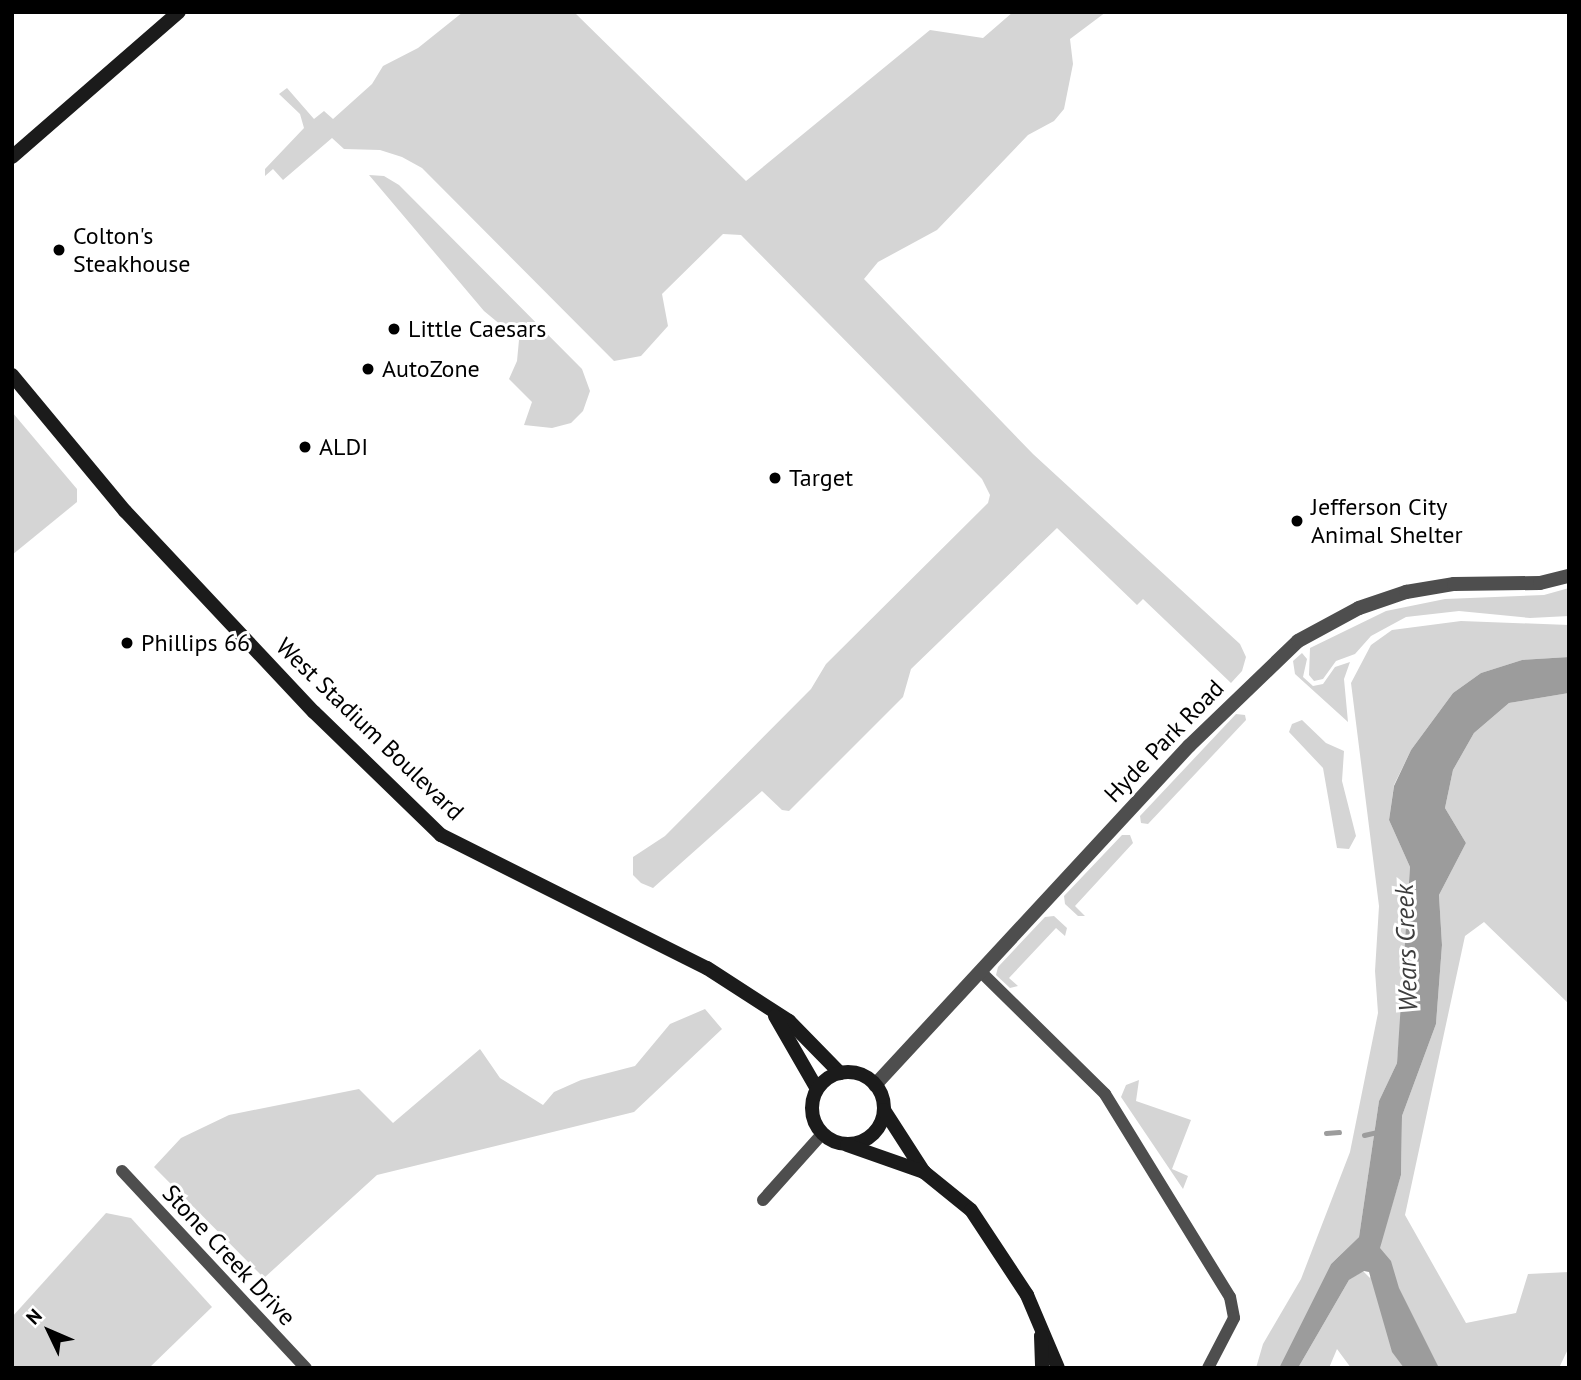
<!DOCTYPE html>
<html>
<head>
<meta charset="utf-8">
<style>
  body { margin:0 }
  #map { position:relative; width:1581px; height:1380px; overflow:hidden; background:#fff; font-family:"PT Sans",sans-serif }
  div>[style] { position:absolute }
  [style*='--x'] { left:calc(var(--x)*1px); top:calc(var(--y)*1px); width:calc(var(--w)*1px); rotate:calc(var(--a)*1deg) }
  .green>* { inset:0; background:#d5d5d5 }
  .water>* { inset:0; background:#9c9c9c }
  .stream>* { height:5px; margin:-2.5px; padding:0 2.5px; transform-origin:2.5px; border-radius:2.5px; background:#9c9c9c }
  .minor>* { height:12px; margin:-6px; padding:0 6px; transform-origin:6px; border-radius:6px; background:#4e4e4e }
  .tertiary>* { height:14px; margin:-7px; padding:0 7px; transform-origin:7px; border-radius:7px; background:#4e4e4e }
  .secondary>* { height:14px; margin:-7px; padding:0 7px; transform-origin:7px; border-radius:7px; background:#1b1b1b }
  .secondary>.ring { margin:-7px; padding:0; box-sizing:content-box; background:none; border:14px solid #1b1b1b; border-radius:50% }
  .dots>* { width:19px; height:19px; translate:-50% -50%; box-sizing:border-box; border:4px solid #fff; border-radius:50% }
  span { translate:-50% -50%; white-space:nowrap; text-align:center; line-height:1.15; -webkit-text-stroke:6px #fff; paint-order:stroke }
  .poi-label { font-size:24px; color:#000 }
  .left { translate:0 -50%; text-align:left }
  .street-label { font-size:24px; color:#000 }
  .water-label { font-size:26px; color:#3d3d3d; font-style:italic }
  .frame { position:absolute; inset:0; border:14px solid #000; pointer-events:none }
  .north { position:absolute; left:14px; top:1296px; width:70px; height:70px; -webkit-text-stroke:5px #fff; paint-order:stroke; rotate:314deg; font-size:19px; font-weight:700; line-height:28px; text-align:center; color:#000 }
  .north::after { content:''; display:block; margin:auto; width:24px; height:32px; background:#000; clip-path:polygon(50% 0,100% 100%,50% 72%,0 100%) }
</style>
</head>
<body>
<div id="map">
  <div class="green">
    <i style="clip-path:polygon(463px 12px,574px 12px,746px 181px,930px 30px,983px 38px,1013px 12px,1106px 12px,1070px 39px,1073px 64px,1064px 109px,1054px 121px,1028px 135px,937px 230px,878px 262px,864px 279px,1033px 454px,1240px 644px,1246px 657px,1242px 671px,1231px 683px,1143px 599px,1137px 605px,1057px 528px,911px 669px,903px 697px,789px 811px,782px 810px,762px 791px,653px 888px,641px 883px,633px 875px,633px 857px,665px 836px,811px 689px,826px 664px,988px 503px,990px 495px,982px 479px,741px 235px,723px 234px,662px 294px,668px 326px,641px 356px,614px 361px,422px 168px,402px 157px,380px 150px,344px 149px,332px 138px,283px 180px,273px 169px,265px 176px,265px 169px,304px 128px,300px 114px,279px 94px,287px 88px,314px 119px,324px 111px,333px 119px,372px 84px,383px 66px,418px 48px)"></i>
    <i style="clip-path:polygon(369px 175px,384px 176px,399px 185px,582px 369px,590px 391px,583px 411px,571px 423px,552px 428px,524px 425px,532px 402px,509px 379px,517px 361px,519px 340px,484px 311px)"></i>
    <i style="clip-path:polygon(12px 412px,77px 489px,77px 502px,12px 555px)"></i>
    <i style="clip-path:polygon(1569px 588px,1569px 616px,1530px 618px,1459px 611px,1406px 617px,1371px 636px,1355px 654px,1336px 661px,1323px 679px,1314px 681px,1309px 675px,1310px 648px,1386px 611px,1445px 599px,1544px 595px)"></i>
    <i style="clip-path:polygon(1461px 621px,1569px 625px,1569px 657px,1522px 660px,1481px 673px,1453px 693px,1411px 750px,1394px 785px,1389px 820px,1410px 867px,1405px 975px,1397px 1063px,1379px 1101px,1359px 1237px,1331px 1264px,1279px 1368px,1256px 1368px,1263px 1344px,1301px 1279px,1350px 1152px,1378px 1013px,1375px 971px,1379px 906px,1351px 683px,1371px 645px,1392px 630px)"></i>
    <i style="clip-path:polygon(1302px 653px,1307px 659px,1303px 677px,1313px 686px,1323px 684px,1335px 667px,1350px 662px,1344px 679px,1348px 722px,1295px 674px,1293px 661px)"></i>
    <i style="clip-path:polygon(1569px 693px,1569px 1004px,1484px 922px,1465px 936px,1405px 1215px,1466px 1323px,1516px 1313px,1528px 1274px,1569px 1272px,1569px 1347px,1559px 1368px,1351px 1368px,1337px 1349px,1329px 1368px,1298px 1368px,1349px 1280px,1363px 1271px,1370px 1278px,1401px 1175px,1402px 1116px,1436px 1024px,1442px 945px,1439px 895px,1466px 843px,1445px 808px,1453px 770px,1474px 733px,1509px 703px)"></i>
    <i style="clip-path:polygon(1236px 714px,1245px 715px,1246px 720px,1148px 824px,1141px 823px,1140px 816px)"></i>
    <i style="clip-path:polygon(1302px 720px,1326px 743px,1344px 751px,1342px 781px,1356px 836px,1349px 849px,1337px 848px,1323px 768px,1289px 732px,1292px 724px)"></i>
    <i style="clip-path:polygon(1122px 835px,1130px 835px,1133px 843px,1075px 906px,1085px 916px,1078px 916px,1065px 904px,1064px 896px)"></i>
    <i style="clip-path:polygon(1054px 916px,1067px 928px,1065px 936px,1056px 928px,1009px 978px,1018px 986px,1010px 988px,996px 975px,998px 967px,1045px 917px)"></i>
    <i style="clip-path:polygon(705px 1009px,722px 1029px,634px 1112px,377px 1175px,264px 1278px,154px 1167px,181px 1138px,229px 1115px,359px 1089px,393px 1123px,480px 1049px,500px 1078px,543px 1105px,554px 1092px,581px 1080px,635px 1066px,670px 1024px)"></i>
    <i style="clip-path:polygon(1139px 1080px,1136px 1101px,1191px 1120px,1172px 1169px,1188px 1176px,1183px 1189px,1121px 1097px,1126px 1085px)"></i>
    <i style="clip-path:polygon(106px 1213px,131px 1218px,212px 1307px,149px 1368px,12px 1368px,12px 1317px)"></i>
  </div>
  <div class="water">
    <i style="clip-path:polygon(1569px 657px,1569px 693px,1509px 703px,1474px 733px,1453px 770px,1445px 808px,1466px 843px,1439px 895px,1442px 945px,1436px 1024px,1402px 1116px,1401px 1175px,1380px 1248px,1391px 1261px,1399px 1288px,1439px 1368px,1404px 1368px,1392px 1352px,1369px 1272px,1364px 1271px,1349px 1280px,1298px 1368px,1279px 1368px,1331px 1264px,1359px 1237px,1379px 1101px,1397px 1063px,1410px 867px,1389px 820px,1394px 786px,1411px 750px,1453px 693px,1481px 673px,1522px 660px)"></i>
  </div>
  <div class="stream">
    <i style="--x:1326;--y:1133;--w:13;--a:-4"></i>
    <i style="--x:1364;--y:1135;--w:13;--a:-13"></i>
  </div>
  <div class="minor">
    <i style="--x:981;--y:972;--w:174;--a:44.5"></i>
    <i style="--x:1105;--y:1094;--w:238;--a:58.4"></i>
    <i style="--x:1230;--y:1297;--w:21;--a:79"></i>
    <i style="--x:1234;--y:1318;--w:56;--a:117.5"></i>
    <i style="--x:122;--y:1171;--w:270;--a:47"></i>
    <i style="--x:763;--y:1200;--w:89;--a:-48.2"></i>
  </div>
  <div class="tertiary">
    <i style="--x:875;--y:1085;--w:462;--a:-47.2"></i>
    <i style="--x:1189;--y:746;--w:151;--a:-43.9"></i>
    <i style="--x:1298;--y:641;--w:69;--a:-28.4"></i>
    <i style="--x:1359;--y:608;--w:50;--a:-18.8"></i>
    <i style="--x:1406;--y:592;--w:49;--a:-9.5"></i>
    <i style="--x:1454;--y:584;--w:86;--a:-0.7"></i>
    <i style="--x:1540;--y:583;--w:30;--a:-14"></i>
  </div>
  <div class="secondary">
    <i style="--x:12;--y:157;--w:221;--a:-41"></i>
    <i style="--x:12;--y:375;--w:177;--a:50.3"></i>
    <i style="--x:125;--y:511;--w:276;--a:46.8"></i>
    <i style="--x:314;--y:712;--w:177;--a:44.1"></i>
    <i style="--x:441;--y:835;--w:297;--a:26.6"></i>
    <i style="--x:707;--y:968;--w:98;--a:32.9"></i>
    <i style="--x:789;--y:1021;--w:73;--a:45.6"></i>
    <i style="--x:775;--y:1016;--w:84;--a:60.1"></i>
    <i class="ring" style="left:812px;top:1072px;width:58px;height:58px"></i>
    <i style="--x:884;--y:1110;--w:74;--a:57.2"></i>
    <i style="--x:924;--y:1172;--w:60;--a:39"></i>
    <i style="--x:971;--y:1210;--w:102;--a:56.6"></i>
    <i style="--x:1027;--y:1295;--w:79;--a:67"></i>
    <i style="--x:847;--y:1145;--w:82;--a:19.3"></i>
    <i style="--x:1041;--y:1336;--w:32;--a:88"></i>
  </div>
  <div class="dots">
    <i style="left:59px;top:250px;background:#000"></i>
    <i style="left:394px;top:329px;background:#000"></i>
    <i style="left:368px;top:369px;background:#000"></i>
    <i style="left:305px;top:447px;background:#000"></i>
    <i style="left:775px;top:478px;background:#000"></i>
    <i style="left:1297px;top:521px;background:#000"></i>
    <i style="left:127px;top:643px;background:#000"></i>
  </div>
  <div class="poi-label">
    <span class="left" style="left:73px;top:250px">Colton's<br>Steakhouse</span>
    <span class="left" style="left:408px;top:329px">Little Caesars</span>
    <span class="left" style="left:382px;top:369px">AutoZone</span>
    <span class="left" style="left:319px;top:447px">ALDI</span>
    <span class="left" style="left:789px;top:478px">Target</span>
    <span class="left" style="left:1311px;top:521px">Jefferson City<br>Animal Shelter</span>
    <span class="left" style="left:141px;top:643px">Phillips 66</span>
  </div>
  <div class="street-label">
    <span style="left:370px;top:729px;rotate:44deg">West Stadium Boulevard</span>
    <span style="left:1164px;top:741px;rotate:-46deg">Hyde Park Road</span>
    <span style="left:229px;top:1255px;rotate:47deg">Stone Creek Drive</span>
  </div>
  <div class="water-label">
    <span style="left:1406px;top:948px;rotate:-92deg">Wears Creek</span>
  </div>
  <div class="frame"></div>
  <div class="north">N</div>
</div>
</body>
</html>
